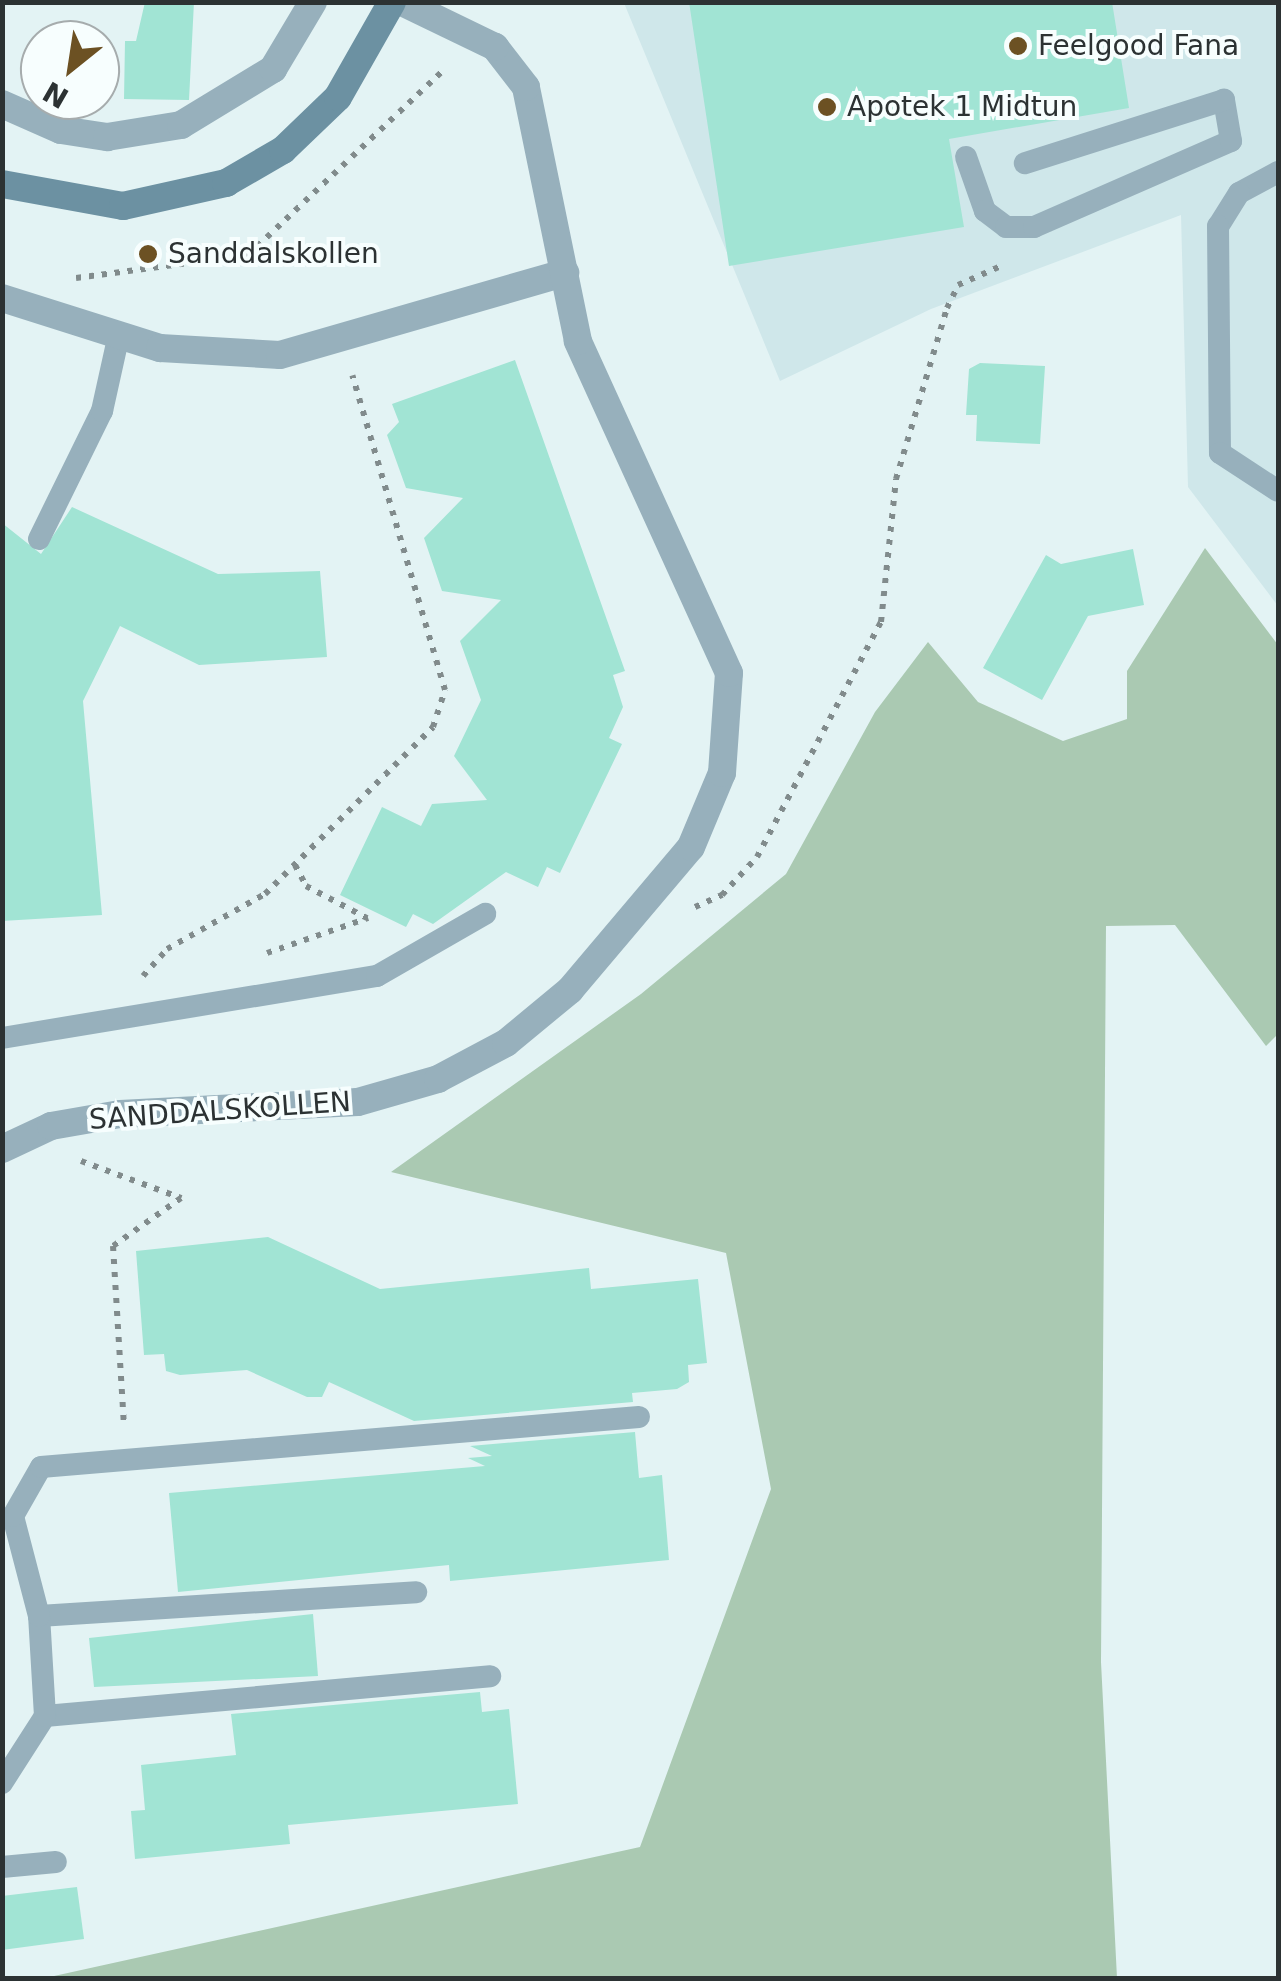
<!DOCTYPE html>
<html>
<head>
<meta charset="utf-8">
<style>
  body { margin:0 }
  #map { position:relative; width:1281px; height:1981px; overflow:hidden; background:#e3f3f4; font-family:"DejaVu Sans",sans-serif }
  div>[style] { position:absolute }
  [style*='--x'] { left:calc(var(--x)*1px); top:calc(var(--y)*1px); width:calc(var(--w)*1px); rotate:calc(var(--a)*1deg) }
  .built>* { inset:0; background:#cfe7ea }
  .green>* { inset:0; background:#aac9b2 }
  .building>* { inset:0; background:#a1e4d4 }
  .path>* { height:6px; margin-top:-3px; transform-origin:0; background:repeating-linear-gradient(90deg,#818b8c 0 5px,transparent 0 13px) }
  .service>* { height:22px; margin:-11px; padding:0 11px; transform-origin:11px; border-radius:11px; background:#97b0bc }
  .minor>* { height:28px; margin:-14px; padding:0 14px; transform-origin:14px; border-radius:14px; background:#97b0bc }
  .secondary>* { height:28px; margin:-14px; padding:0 14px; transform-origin:14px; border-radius:14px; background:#6c91a2 }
  .dots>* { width:28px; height:28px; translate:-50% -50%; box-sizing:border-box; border:5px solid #f7fefe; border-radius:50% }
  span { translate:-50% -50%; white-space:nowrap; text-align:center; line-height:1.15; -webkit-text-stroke:8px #f7fefe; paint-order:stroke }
  .poi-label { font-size:28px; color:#2c3233 }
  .left { translate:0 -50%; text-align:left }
  .street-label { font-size:28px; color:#2c3233 }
  .frame { position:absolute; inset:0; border:5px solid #2c3233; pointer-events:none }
  .north { position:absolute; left:20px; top:20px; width:100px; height:100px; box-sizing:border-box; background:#f7fefe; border:2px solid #a6acad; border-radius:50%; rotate:210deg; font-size:28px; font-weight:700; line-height:40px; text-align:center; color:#2c3233 }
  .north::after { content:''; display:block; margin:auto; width:35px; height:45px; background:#6c5123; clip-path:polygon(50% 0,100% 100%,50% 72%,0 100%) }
</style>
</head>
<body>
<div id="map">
  <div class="built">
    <i style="clip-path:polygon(624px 3px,1278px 3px,1278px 606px,1188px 487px,1181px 215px,931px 309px,780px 381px)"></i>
  </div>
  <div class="green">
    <i style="clip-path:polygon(1205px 548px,1278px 645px,1278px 1034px,1266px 1046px,1175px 925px,1106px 926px,1101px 1662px,1117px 1978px,45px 1978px,640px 1847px,771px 1489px,726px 1253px,391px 1172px,641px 994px,786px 874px,875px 712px,928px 642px,978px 702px,1063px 741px,1127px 719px,1127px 671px)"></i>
  </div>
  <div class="building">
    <i style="clip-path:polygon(145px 2px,194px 2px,189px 100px,124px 99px,125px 41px,136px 41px)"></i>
    <i style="clip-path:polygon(689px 2px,1112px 2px,1129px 108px,949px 139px,964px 227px,729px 266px)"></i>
    <i style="clip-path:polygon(515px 360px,625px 671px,613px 675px,623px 707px,609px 738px,622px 744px,560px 873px,547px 867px,538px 887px,506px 872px,433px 924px,413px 914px,406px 927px,340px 895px,382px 807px,421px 826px,432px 804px,487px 800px,454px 756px,481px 700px,460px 641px,501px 600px,442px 591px,424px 538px,463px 498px,406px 488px,387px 435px,399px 422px,392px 404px)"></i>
    <i style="clip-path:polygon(980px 363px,1045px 366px,1040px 444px,976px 441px,977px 415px,966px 415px,969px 369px)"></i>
    <i style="clip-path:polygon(72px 507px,218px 574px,320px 571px,327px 657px,199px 665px,120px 626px,83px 701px,102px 915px,2px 921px,2px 523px,41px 554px)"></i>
    <i style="clip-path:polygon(1133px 549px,1144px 605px,1088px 616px,1042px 700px,983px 668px,1046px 555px,1061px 564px)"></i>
    <i style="clip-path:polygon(268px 1237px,380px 1289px,589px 1268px,591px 1289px,698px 1279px,707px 1363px,688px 1365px,689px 1382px,677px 1389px,632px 1393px,633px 1402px,414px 1421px,329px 1382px,322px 1397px,307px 1397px,247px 1370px,180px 1375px,166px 1371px,164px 1354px,144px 1355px,136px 1251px)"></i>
    <i style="clip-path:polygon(635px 1432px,639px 1478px,662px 1475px,669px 1560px,450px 1581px,449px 1565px,178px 1592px,169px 1493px,485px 1466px,468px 1458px,492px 1456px,470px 1446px)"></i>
    <i style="clip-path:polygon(313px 1614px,318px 1676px,94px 1687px,89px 1638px)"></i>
    <i style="clip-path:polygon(480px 1692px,482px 1712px,509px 1709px,518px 1804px,288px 1825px,290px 1844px,135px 1859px,131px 1811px,145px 1810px,141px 1765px,236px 1755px,231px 1714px)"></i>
    <i style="clip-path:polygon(77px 1887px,84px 1939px,2px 1950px,2px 1896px)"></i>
  </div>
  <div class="path">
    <i style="--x:76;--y:278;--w:174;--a:-7.6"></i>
    <i style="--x:248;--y:255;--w:272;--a:-43.4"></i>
    <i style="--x:295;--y:865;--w:24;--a:62"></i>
    <i style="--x:306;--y:886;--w:69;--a:27.7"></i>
    <i style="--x:695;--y:907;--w:30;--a:-24"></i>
    <i style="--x:722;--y:895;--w:52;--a:-47.4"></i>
    <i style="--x:757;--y:857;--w:266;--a:-62.2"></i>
    <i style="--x:881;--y:622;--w:144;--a:-84"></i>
    <i style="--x:896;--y:479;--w:178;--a:-73.4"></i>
    <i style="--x:947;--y:308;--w:25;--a:-64"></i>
    <i style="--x:958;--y:285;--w:47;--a:-23.8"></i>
    <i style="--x:267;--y:953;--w:107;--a:-19.1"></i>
    <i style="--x:143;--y:976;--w:36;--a:-48"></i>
    <i style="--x:167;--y:949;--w:112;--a:-29.3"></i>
    <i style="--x:265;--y:894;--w:237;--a:-44.8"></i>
    <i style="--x:433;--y:727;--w:39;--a:-72"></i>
    <i style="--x:445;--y:690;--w:328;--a:-106.4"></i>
    <i style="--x:81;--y:1161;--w:107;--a:20.3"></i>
    <i style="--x:181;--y:1198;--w:83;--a:144.8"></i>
    <i style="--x:113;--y:1246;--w:179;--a:86.5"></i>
  </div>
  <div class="service">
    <i style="--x:966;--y:157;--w:57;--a:70.6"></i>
    <i style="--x:985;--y:211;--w:26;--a:37"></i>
    <i style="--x:1006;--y:227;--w:28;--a:0"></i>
    <i style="--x:1034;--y:227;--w:215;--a:-23.6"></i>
    <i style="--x:1231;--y:141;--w:42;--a:-99.7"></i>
    <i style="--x:1224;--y:100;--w:209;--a:162.4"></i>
    <i style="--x:1278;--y:172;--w:44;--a:151.7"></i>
    <i style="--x:1239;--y:193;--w:39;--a:122"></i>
    <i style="--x:1218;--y:226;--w:227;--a:89.5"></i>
    <i style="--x:1220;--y:453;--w:69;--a:33.2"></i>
    <i style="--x:39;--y:539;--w:143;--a:-63.8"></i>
    <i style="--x:102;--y:411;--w:74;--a:-77.5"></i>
    <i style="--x:2;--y:1038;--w:380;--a:-9.4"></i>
    <i style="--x:377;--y:976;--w:125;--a:-29.9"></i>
    <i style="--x:39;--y:1616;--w:378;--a:-3.6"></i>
    <i style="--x:45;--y:1716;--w:447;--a:-5.1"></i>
    <i style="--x:2;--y:1783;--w:80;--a:-57.3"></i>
    <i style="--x:45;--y:1716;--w:100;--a:-93.4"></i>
    <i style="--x:39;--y:1616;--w:103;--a:-104.6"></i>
    <i style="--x:13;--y:1516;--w:56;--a:-60.3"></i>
    <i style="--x:41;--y:1467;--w:600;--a:-4.78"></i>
    <i style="--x:2;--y:1867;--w:54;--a:-5.3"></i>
  </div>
  <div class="minor">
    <i style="--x:2;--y:104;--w:64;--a:23.8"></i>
    <i style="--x:61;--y:130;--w:47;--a:8.7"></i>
    <i style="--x:107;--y:137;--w:75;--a:-9.2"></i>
    <i style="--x:181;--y:125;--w:108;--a:-31.3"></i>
    <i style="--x:273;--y:69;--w:78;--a:-59.2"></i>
    <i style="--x:2;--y:298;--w:166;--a:17.6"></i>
    <i style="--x:160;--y:348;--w:120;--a:3.3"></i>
    <i style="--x:280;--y:355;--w:297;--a:-16.1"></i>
    <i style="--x:2;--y:1149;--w:54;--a:-25.1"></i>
    <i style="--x:51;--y:1126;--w:70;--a:-9.9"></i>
    <i style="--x:120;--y:1114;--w:238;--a:-2.9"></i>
    <i style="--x:358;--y:1102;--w:83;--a:-16"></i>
    <i style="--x:438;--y:1079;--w:77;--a:-27.9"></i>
    <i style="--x:506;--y:1043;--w:83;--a:-39.6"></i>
    <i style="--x:570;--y:990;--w:187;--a:-49.8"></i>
    <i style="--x:691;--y:847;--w:80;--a:-67.3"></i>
    <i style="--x:722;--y:773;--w:100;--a:-86"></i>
    <i style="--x:729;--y:673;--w:365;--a:-114.5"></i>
    <i style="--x:578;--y:341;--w:259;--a:-101.6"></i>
    <i style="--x:526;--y:87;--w:51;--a:-127.8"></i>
    <i style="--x:495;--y:47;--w:103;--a:-154.2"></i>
  </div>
  <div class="secondary">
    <i style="--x:2;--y:184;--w:123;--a:10.3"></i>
    <i style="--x:123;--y:206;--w:106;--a:-12.6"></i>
    <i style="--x:226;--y:183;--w:66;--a:-30.1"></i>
    <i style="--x:283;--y:150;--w:76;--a:-43.9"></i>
    <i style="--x:338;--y:97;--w:109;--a:-60.4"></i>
  </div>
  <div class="dots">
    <i style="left:1018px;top:46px;background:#6c5123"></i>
    <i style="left:827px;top:107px;background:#6c5123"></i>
    <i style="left:148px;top:254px;background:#6c5123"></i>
  </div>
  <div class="poi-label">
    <span class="left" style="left:1038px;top:46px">Feelgood Fana</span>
    <span class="left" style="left:847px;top:107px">Apotek 1 Midtun</span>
    <span class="left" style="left:168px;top:254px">Sanddalskollen</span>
  </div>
  <div class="street-label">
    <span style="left:220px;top:1111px;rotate:-4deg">SANDDALSKOLLEN</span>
  </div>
  <div class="frame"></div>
  <div class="north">N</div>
</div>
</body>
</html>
